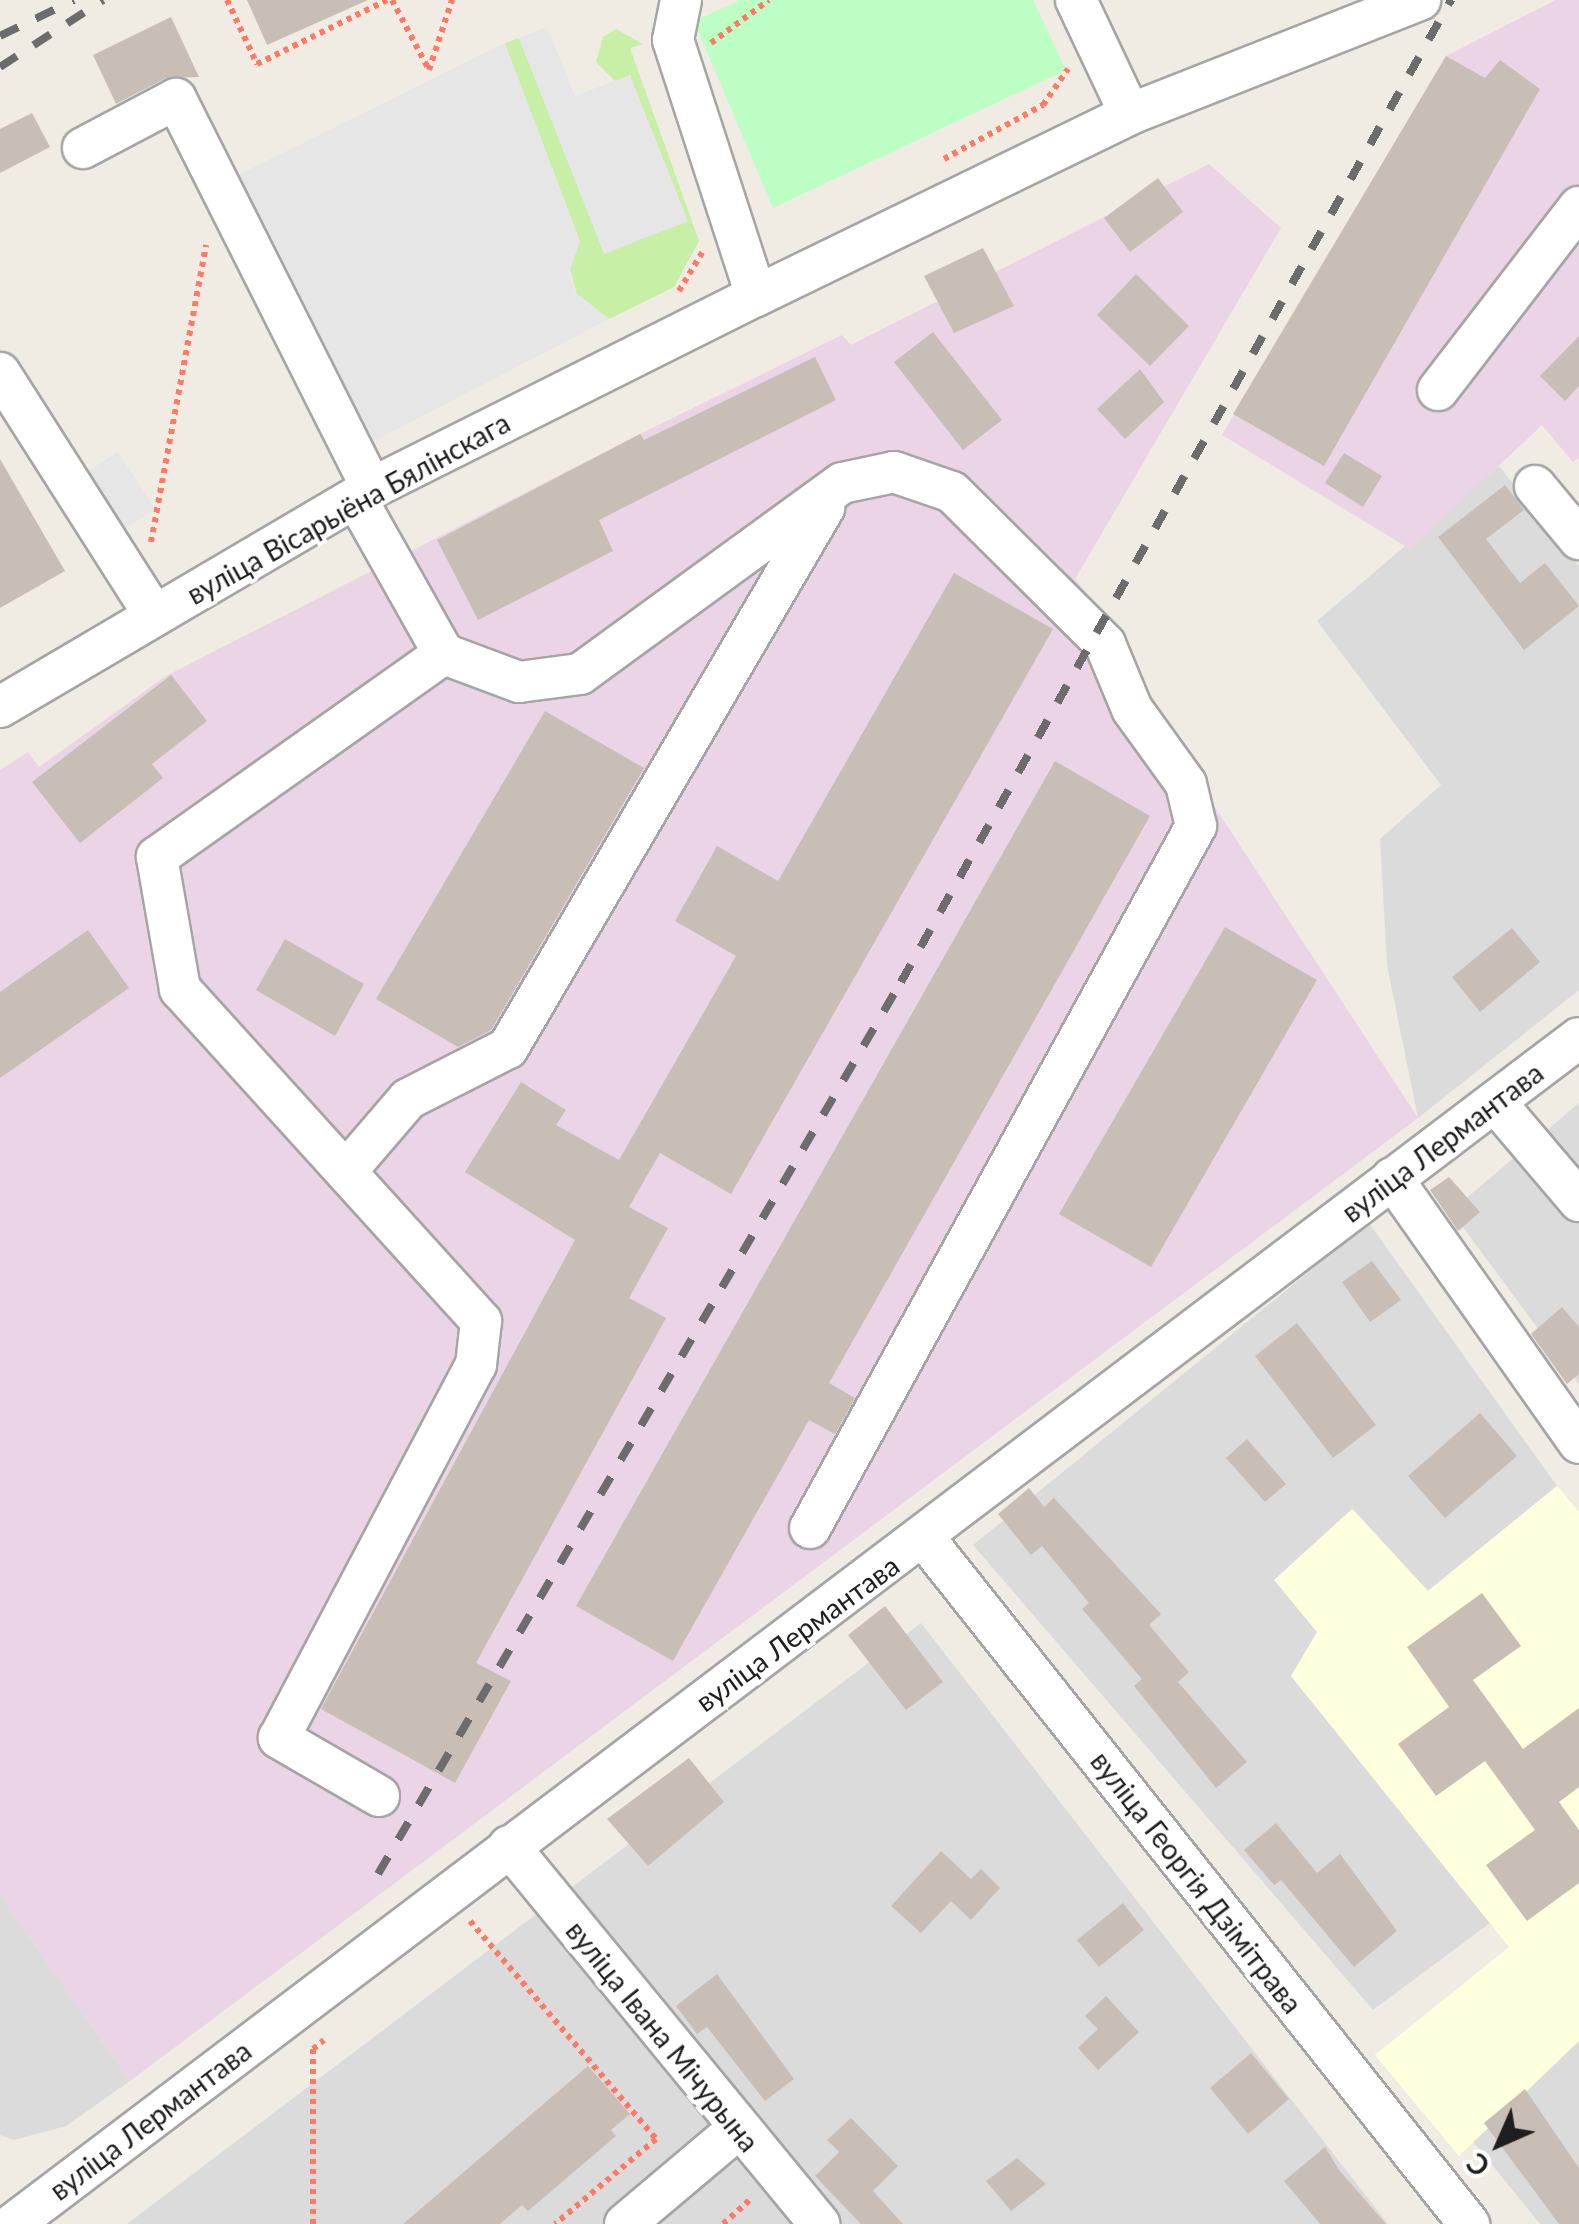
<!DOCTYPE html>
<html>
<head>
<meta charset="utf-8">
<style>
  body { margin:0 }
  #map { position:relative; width:1579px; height:2224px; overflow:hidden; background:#f0ece3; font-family:Lato,sans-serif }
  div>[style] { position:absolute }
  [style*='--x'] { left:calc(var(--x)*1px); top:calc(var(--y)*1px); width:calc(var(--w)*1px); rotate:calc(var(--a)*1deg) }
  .residential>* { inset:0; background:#dcdbdb }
  .industrial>* { inset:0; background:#ead4e5 }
  .education>* { inset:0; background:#feffdd }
  .grass>* { inset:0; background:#c7efa5 }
  .park>* { inset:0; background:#bcfec3 }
  .parking>* { inset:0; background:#e6e6e6 }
  .building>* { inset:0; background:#c8beb6 }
  .path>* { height:6px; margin-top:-3px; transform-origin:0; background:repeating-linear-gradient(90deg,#ff7965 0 5px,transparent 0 10px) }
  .roads { filter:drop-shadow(2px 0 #a5a5a5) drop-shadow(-2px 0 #a5a5a5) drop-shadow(0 2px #a5a5a5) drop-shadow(0 -2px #a5a5a5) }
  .minor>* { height:40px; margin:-20px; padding:0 20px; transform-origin:20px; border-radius:20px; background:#fff }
  .rail>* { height:8px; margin-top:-4px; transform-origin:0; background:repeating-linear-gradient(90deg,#6c6c6c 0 20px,transparent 0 40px) }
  span { translate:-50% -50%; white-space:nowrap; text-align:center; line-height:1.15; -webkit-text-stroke:8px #fff; paint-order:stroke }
  .street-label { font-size:28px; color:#1e1e1e }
  .north { position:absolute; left:1449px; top:2094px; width:100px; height:100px; -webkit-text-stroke:8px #fff; paint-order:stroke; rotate:225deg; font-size:28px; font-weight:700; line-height:40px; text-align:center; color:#1e1e1e }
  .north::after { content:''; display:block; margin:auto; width:35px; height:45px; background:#1e1e1e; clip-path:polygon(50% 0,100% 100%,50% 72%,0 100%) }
</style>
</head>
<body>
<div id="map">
  <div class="residential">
    <i style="clip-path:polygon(1499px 466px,1579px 566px,1579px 990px,1418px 1118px,1387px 965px,1380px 839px,1441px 785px,1317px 621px)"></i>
    <i style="clip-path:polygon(1579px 1103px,1579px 1384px,1451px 1211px)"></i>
    <i style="clip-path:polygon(1369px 1223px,1557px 1486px,1428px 1591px,1353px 1509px,1318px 1632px,1291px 1676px,1490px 1923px,1373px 2010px,973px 1545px)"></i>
    <i style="clip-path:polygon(921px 1623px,1388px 2224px,127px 2224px)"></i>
    <i style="clip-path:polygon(0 1895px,130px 2081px,66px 2126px,14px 2140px,0 2135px)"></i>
    <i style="clip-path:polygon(1579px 2041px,1579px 2224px,1540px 2224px,1472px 2140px)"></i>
  </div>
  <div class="industrial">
    <i style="clip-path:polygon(1556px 0,1579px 0,1579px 458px,1573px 462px,1542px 425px,1410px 549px,1222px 435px,1446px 56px)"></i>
    <i style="clip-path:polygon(1209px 164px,1281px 228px,1075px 579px,1111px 623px,1130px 677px,1418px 1118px,130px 2081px,0 1895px,0 770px,28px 752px,39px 767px,166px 676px,640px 434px,842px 335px,851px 345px)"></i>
  </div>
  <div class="education">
    <i style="clip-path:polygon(1557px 1486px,1579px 1512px,1579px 2041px,1459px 2156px,1375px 2055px,1509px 1947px,1291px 1676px,1317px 1632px,1274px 1580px,1352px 1509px,1428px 1591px)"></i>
  </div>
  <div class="grass">
    <i style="clip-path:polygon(616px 29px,643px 44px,630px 48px,699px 241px,674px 287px,609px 319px,577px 294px,505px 43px,519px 38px,605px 254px,631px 75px,615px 81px,596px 62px,603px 37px)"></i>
  </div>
  <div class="park">
    <i style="clip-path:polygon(740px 0,1033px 0,1066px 70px,773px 208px,694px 21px)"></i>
  </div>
  <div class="parking">
    <i style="clip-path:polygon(547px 27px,575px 96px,630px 75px,688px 221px,604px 254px,519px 38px)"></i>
    <i style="clip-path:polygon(505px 43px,580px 241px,569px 273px,576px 294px,609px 319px,361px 448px,228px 180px)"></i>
    <i style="clip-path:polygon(118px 452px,155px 509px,120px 532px,83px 474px)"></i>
  </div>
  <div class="building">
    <i style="clip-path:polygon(247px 0,368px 0,267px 45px)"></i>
    <i style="clip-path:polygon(171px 17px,199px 77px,166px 78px,116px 104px,93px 55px)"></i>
    <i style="clip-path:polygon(1446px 56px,1485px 78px,1500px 60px,1540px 89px,1324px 466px,1233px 414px)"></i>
    <i style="clip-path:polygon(32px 113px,50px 147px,0 173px,0 129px)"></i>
    <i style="clip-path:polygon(1158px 178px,1183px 212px,1130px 252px,1104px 218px)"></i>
    <i style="clip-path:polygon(983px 248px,1014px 306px,954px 333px,924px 276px)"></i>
    <i style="clip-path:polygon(1136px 274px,1189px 326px,1150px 366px,1097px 315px)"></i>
    <i style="clip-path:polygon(933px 332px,1002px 420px,963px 450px,894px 362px)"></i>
    <i style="clip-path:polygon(1579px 336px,1579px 386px,1565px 401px,1540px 376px)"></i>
    <i style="clip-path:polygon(815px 357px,836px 400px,599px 520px,613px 551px,478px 620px,437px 540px,640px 434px,644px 440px)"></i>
    <i style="clip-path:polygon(1140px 369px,1164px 402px,1125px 439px,1097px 409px)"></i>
    <i style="clip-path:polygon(1344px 453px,1382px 476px,1363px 507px,1325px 483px)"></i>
    <i style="clip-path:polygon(0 459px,65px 571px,0 608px)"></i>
    <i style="clip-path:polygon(1505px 485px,1524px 510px,1486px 539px,1520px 583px,1545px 563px,1579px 606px,1524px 650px,1438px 537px)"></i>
    <i style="clip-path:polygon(954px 573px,1053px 629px,731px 1194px,660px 1153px,629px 1207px,668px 1228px,629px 1298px,666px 1318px,476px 1663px,511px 1681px,455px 1783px,321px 1709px,575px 1240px,465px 1172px,521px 1082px,566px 1110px,556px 1125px,619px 1160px,736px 956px,675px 921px,717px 846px,778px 881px)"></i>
    <i style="clip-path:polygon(171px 675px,207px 721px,152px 764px,163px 778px,80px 843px,32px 782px)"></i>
    <i style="clip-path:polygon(545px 711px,644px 768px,491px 1030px,458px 1047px,376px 999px)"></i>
    <i style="clip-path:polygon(1055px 761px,1150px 816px,829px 1383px,855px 1398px,835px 1434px,809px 1420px,673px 1661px,576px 1606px)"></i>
    <i style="clip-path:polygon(1225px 927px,1317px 980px,1151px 1267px,1059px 1214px)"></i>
    <i style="clip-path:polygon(1512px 928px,1540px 962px,1480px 1012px,1452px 977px)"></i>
    <i style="clip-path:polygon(88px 930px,129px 988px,0 1078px,0 992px)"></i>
    <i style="clip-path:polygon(285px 939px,364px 984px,335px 1036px,256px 990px)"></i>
    <i style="clip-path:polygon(1449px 1177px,1480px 1212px,1458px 1231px,1430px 1190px)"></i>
    <i style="clip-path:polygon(1372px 1261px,1401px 1300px,1370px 1322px,1342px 1282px)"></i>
    <i style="clip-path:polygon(1562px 1307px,1579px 1327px,1579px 1374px,1567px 1384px,1531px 1334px)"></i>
    <i style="clip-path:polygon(1297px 1323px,1376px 1425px,1333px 1458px,1255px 1356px)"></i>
    <i style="clip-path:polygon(1480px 1413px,1517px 1456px,1445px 1518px,1408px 1476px)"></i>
    <i style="clip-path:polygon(1247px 1439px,1286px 1484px,1265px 1502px,1226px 1458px)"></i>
    <i style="clip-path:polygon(1029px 1488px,1044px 1507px,1054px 1498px,1161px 1614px,1149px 1625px,1189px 1672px,1178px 1682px,1247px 1762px,1216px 1788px,1134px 1686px,1142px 1679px,1082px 1609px,1089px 1603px,1042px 1546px,1031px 1555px,998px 1514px)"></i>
    <i style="clip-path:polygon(1482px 1593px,1521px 1646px,1473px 1680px,1523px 1749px,1579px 1708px,1579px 1787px,1559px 1802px,1579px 1830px,1579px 1883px,1527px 1921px,1486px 1865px,1535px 1830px,1485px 1761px,1436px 1796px,1398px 1744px,1449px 1707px,1407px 1647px)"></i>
    <i style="clip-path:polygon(885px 1606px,943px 1682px,906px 1710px,848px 1635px)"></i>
    <i style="clip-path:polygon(689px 1758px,724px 1802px,648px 1866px,607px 1819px)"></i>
    <i style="clip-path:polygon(1276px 1823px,1317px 1873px,1340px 1854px,1397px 1931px,1354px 1967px,1281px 1880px,1274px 1885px,1244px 1850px)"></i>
    <i style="clip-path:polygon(941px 1851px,971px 1879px,981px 1869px,1000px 1888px,971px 1920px,951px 1901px,921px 1933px,891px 1906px)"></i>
    <i style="clip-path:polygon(1123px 1903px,1144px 1930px,1099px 1967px,1077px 1940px)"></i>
    <i style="clip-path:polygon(717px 1974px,794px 2079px,765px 2101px,707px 2027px,697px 2034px,676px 2006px)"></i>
    <i style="clip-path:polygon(1106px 1996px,1139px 2032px,1098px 2070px,1078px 2048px,1098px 2029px,1085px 2016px)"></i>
    <i style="clip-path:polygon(1251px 2053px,1289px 2099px,1248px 2134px,1210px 2088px)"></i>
    <i style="clip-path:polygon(588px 2066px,630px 2114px,611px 2130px,616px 2136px,528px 2211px,522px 2205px,500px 2224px,403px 2224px)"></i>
    <i style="clip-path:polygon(1525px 2089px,1579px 2168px,1579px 2224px,1559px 2224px,1484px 2123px)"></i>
    <i style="clip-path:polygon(851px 2118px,898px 2166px,873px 2191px,903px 2224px,861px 2224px,815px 2176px,839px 2152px,827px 2140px)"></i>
    <i style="clip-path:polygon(1325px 2147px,1339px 2170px,1386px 2224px,1320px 2224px,1284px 2181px)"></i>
    <i style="clip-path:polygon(1017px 2158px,1046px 2184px,1011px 2211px,986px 2181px)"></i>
  </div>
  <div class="path">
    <i style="--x:227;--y:0;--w:71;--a:64.9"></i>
    <i style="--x:257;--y:64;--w:145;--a:-26.2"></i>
    <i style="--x:392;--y:0;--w:79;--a:62.1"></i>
    <i style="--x:429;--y:70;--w:74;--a:-71.8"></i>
    <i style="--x:711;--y:43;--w:72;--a:-36.6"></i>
    <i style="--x:944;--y:159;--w:113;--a:-28.6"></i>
    <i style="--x:1043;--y:105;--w:44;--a:-55.2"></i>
    <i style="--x:679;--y:291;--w:47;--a:-59"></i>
    <i style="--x:151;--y:542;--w:302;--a:-79.5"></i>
    <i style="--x:470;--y:1921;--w:287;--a:49.5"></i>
    <i style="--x:656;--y:2139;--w:132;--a:139.9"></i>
    <i style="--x:313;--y:2224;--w:175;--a:-90"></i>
    <i style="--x:313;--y:2049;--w:14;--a:-39"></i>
    <i style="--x:723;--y:2224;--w:40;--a:-42"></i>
  </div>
  <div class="roads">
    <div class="minor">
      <i style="--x:681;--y:0;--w:41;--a:101.3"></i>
      <i style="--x:673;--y:40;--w:269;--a:72"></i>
      <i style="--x:1076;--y:0;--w:126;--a:64.7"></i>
      <i style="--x:83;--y:148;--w:105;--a:-27.8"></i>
      <i style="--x:176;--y:99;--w:436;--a:63.3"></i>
      <i style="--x:0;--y:373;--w:287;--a:57.5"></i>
      <i style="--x:1438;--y:390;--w:231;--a:-52.4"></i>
      <i style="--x:1535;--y:486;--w:69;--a:50.3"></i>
      <i style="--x:356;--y:498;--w:179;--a:60.6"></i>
      <i style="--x:444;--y:654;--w:80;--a:20.5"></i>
      <i style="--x:519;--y:682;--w:62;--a:-7.5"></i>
      <i style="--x:580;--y:674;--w:324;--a:-36.1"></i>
      <i style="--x:842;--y:483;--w:53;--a:-11.9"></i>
      <i style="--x:894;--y:472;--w:61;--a:19"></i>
      <i style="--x:952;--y:492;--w:216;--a:44.8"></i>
      <i style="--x:1105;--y:644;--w:70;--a:67.4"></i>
      <i style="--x:1132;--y:709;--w:92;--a:54.2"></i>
      <i style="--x:1186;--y:784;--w:43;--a:76.6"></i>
      <i style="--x:1196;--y:826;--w:801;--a:118.8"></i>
      <i style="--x:0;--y:707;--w:432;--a:-30.5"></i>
      <i style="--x:372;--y:488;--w:429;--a:-26.6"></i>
      <i style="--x:756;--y:296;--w:416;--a:-25.9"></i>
      <i style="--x:1130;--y:114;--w:312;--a:-21.5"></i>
      <i style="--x:1495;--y:1102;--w:130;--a:49.7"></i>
      <i style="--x:348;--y:1169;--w:92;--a:-49.4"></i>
      <i style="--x:408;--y:1099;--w:112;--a:-27"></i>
      <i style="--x:508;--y:1048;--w:626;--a:-59.66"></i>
      <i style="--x:1392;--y:1178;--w:324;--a:54.8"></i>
      <i style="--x:925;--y:1539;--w:875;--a:51.54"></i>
      <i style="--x:379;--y:1796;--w:116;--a:-149.9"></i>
      <i style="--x:279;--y:1738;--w:422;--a:-62.2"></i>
      <i style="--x:476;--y:1365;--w:44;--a:-83.5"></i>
      <i style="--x:481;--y:1321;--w:448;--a:-132.2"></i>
      <i style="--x:180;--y:989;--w:134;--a:-99.9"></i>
      <i style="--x:157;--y:857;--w:352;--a:-35.3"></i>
      <i style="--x:509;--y:1846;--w:489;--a:50.6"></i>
      <i style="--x:13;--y:2224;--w:1964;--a:-37.14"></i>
      <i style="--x:625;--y:2224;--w:148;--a:-40.1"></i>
    </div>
  </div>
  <div class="rail">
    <i style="--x:0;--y:36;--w:82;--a:-25.9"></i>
    <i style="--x:0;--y:67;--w:123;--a:-33"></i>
    <i style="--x:378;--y:1874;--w:1034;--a:-59.62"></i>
    <i style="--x:901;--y:982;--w:1126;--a:-60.75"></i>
  </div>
  <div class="street-label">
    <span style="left:348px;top:508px;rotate:-29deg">вуліца Вісарыёна Бялінскага</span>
    <span style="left:1442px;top:1142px;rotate:-37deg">вуліца Лермантава</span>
    <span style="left:797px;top:1633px;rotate:-36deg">вуліца Лермантава</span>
    <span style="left:1197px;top:1882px;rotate:52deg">вуліца Георгія Дзімітрава</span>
    <span style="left:663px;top:2036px;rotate:51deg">вуліца Івана Мічурына</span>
    <span style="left:150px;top:2120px;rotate:-37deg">вуліца Лермантава</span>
  </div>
  <div class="north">С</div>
</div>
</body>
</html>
